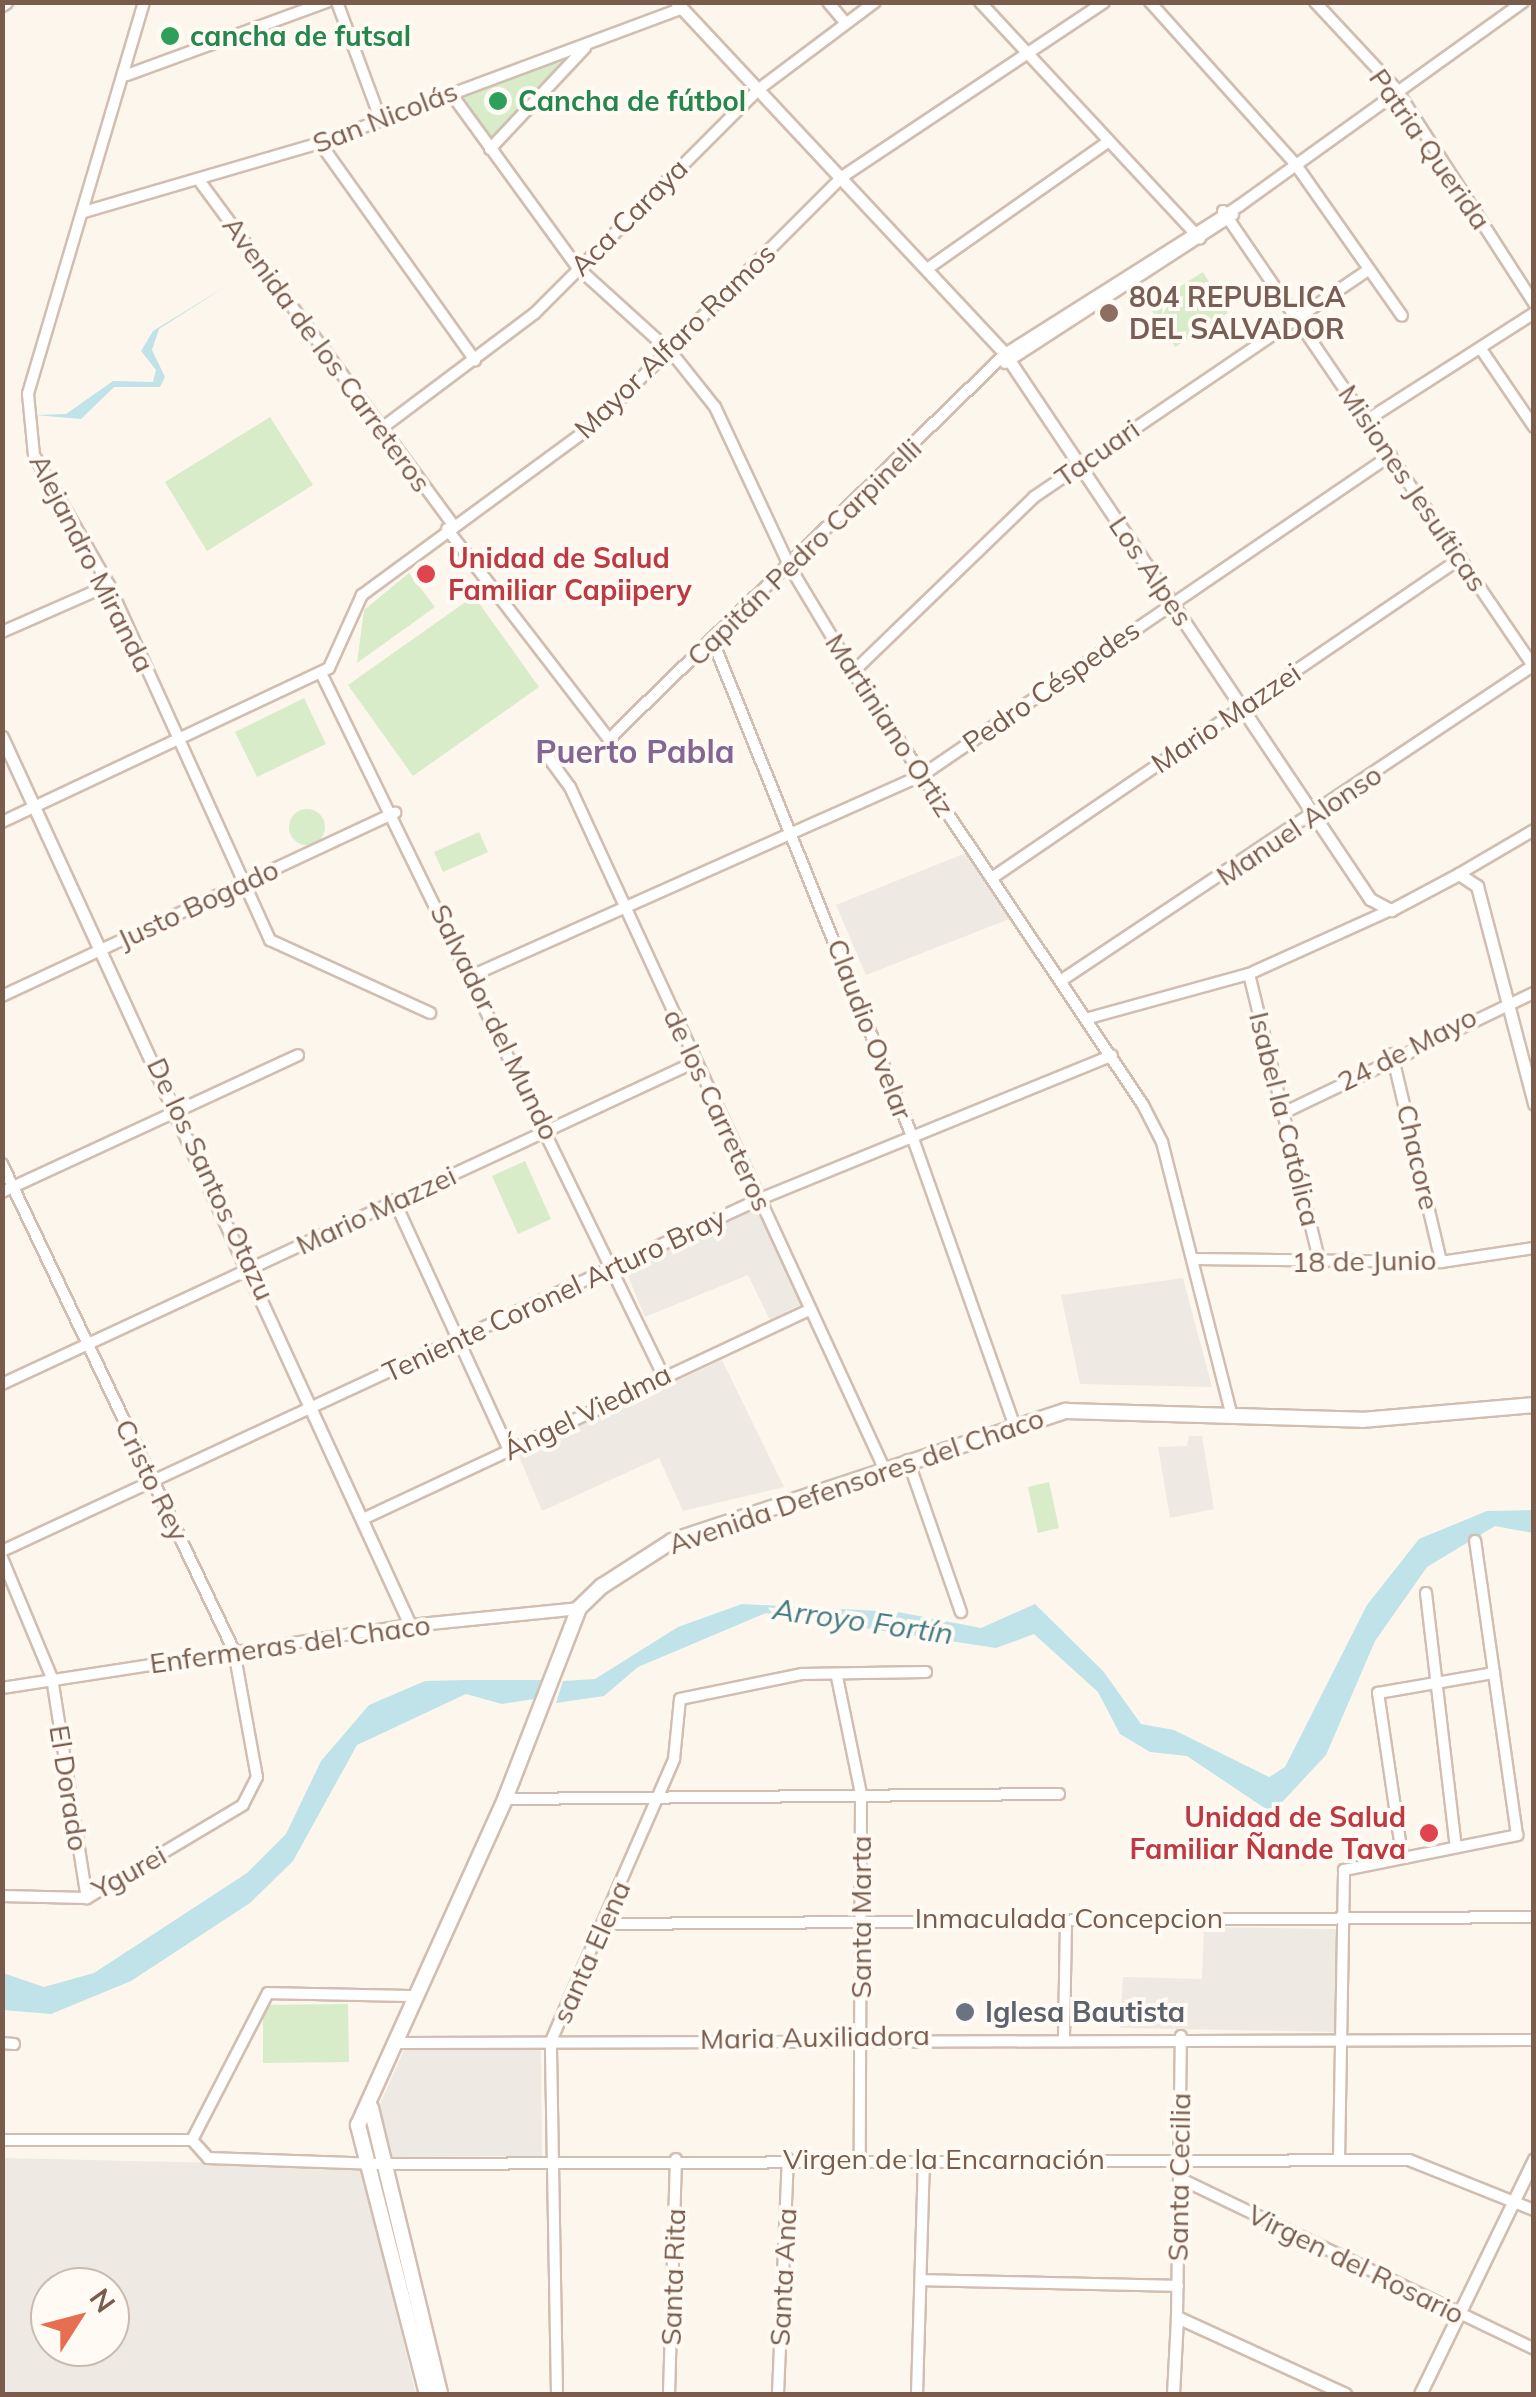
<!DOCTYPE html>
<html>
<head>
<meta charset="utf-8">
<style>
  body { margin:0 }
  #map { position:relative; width:1536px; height:2397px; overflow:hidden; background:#fdf6ec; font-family:Mulish,sans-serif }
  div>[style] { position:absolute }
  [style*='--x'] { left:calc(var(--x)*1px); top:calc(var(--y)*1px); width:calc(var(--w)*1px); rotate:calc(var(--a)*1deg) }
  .industrial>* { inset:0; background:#efe9e4 }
  .green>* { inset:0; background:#d8ecc9 }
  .round { border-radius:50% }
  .water>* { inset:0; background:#bfe3e8 }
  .roads { filter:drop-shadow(2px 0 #d1beb0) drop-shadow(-2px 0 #d1beb0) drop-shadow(0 2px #d1beb0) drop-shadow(0 -2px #d1beb0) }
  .minor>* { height:10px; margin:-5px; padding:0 5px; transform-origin:5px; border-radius:5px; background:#fff }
  .tertiary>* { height:11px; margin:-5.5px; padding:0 5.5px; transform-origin:5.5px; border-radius:5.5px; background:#fff }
  .secondary>* { height:14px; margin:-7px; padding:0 7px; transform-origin:7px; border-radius:7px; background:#fff }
  .dots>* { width:28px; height:28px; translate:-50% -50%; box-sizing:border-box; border:5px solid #fffaf3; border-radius:50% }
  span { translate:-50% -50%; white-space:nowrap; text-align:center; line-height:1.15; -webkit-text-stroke:8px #fffaf3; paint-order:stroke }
  .leisure-label { font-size:28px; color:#27864d; font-weight:700 }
  .left { translate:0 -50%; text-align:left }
  .street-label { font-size:28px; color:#7a5c4d }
  .education-label { font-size:28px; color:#785e54; font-weight:700 }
  .health-label { font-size:28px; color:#be3a42; font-weight:700 }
  .right { translate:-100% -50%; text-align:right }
  .worship-label { font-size:28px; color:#5b616d; font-weight:700 }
  .water-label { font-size:30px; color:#437c86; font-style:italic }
  .quarter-label { font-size:32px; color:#846695; font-weight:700 }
  .frame { position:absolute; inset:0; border:5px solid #7a5c4d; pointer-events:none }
  .north { position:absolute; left:30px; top:2267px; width:100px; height:100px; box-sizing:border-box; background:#fffaf3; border:2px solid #cabbb1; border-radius:50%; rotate:54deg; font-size:28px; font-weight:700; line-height:40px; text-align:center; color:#7a5c4d }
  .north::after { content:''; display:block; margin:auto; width:35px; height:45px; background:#e76f51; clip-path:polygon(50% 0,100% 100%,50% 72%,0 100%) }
</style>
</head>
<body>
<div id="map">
  <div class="industrial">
    <i style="clip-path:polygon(971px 851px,1012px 918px,866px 975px,836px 905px)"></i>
    <i style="clip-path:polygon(759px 1208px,804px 1303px,770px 1320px,748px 1275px,645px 1317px,625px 1269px)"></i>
    <i style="clip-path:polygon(1183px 1278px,1212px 1387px,1080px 1384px,1061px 1295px)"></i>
    <i style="clip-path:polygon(722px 1360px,784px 1487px,683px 1511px,659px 1458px,542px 1511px,518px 1454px)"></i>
    <i style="clip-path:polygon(1189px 1436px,1202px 1436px,1214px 1509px,1170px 1518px,1158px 1447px,1187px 1446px)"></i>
    <i style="clip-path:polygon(1204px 1927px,1336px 1929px,1336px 2032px,1120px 2028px,1123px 1977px,1202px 1979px)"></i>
    <i style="clip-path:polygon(541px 2046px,542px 2156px,389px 2157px,376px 2113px,404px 2050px)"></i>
    <i style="clip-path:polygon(evenodd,3px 2158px,361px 2166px,416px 2394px,3px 2394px,3px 2158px,50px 2287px,110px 2287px,110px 2347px,50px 2347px,50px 2287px)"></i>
  </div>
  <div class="green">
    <i style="clip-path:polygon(584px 47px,490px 147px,454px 93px)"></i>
    <i style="clip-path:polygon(1203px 272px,1228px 313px,1175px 347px,1149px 306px)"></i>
    <i style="clip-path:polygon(270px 417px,313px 485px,207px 551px,165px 482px)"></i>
    <i style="clip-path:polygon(409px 573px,435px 607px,357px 663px,364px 610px)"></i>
    <i style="clip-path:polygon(474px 596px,539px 687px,413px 776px,348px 685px)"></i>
    <i style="clip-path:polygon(304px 698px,326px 744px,257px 777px,235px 732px)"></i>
    <i class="round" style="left:289px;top:809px;width:36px;height:36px"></i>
    <i style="clip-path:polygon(479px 832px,488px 852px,443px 872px,434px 852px)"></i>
    <i style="clip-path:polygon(525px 1161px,551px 1219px,518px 1234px,492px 1176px)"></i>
    <i style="clip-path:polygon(1049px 1482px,1059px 1528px,1038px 1533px,1028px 1487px)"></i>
    <i style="clip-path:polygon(348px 2004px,349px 2062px,263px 2063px,263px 2005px)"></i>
  </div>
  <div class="water">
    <i style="clip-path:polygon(231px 283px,159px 329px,152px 350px,165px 377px,160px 387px,114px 387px,81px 419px,35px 415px,66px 414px,113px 381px,153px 382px,156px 370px,141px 351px,153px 331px)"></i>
    <i style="clip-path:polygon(1533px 1510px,1533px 1533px,1495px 1526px,1427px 1567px,1375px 1641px,1326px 1755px,1272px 1813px,1187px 1756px,1150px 1752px,1120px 1734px,1098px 1692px,1034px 1634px,996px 1648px,766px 1613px,638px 1667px,604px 1696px,556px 1703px,563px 1681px,595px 1679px,678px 1627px,742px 1604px,898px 1612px,981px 1628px,1035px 1604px,1103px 1671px,1141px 1724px,1174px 1730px,1269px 1777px,1285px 1767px,1367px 1605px,1419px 1539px,1487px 1511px)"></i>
    <i style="clip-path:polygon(468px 1680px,543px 1680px,534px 1699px,502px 1704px,466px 1694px,357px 1745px,293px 1861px,250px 1903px,131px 1981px,51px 2014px,3px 2010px,3px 1973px,44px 1987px,94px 1973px,247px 1873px,286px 1834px,321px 1761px,369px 1705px,425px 1681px)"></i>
  </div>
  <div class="roads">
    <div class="minor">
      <i style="--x:144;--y:2;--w:409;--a:106.5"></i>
      <i style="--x:28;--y:394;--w:61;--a:84.4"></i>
      <i style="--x:34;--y:455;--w:150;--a:60"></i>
      <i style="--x:109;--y:585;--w:390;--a:65.6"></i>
      <i style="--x:270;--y:940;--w:176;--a:24.5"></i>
      <i style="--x:337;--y:2;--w:124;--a:69.7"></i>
      <i style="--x:828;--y:2;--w:26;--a:50"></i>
      <i style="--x:980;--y:2;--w:323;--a:47.1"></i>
      <i style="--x:1150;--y:2;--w:219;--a:48.1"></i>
      <i style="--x:1296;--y:165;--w:184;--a:54.9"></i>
      <i style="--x:1315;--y:2;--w:119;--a:47"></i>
      <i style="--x:1396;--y:89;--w:255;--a:57.2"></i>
      <i style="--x:127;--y:75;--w:213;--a:-20.1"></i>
      <i style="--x:450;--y:92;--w:216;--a:54"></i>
      <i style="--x:577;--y:267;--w:128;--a:42.2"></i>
      <i style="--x:672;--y:353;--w:69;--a:51.5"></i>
      <i style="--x:715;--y:407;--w:177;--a:64.9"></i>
      <i style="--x:790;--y:567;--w:122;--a:59"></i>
      <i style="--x:853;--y:672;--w:521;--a:56.19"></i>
      <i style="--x:1143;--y:1105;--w:42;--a:62.8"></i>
      <i style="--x:1162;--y:1142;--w:280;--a:75.7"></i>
      <i style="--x:320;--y:143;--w:267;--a:54.5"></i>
      <i style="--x:490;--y:149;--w:139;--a:-46.8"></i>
      <i style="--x:201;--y:183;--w:425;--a:53.6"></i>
      <i style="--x:1223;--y:211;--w:552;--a:55.71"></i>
      <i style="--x:84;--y:212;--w:246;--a:-16.3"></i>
      <i style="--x:320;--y:143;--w:385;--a:-20.4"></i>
      <i style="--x:927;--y:269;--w:221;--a:-35.1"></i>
      <i style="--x:1481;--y:349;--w:94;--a:55.8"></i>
      <i style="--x:1005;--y:363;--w:272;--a:-33"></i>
      <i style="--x:1367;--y:420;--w:198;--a:-32.6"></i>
      <i style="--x:382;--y:428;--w:191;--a:-36.9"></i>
      <i style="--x:535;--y:313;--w:317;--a:-45"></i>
      <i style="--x:759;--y:89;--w:145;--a:-36.9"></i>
      <i style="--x:447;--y:529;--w:265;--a:52.4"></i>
      <i style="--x:609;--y:739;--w:552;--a:-44.19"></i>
      <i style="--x:1005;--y:354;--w:277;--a:-32.3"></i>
      <i style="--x:1239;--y:206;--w:350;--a:-35.7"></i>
      <i style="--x:2;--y:632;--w:117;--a:-23.7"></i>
      <i style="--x:712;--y:639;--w:536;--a:68.08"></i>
      <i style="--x:912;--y:1136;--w:306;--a:70.5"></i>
      <i style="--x:853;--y:672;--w:252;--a:-44"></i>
      <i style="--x:1034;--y:497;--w:405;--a:-34.2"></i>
      <i style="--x:321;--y:673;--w:781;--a:64.03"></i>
      <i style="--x:548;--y:757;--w:37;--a:54"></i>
      <i style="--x:570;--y:787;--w:748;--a:65.25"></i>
      <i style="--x:2;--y:822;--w:361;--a:-25.2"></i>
      <i style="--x:329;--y:668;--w:80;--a:-65.7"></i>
      <i style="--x:362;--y:595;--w:289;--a:-36.3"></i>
      <i style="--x:595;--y:424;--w:349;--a:-45"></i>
      <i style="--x:842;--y:177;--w:315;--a:-33.7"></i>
      <i style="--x:1459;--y:874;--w:87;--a:-30.4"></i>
      <i style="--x:992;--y:878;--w:568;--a:-34.31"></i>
      <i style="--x:1249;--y:974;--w:299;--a:76.2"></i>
      <i style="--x:471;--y:976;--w:492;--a:-24"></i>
      <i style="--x:921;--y:776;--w:569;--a:-34.33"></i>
      <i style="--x:1062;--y:980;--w:567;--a:-33.72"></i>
      <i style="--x:2;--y:996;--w:434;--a:-25"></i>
      <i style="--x:1089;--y:1018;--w:166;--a:-15.4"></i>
      <i style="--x:1249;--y:974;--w:156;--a:-24.3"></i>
      <i style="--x:1392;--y:1054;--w:214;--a:76.7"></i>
      <i style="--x:1283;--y:1113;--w:278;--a:-25.6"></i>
      <i style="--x:2;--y:1164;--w:539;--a:64.53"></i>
      <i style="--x:234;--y:1651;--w:128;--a:79.7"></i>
      <i style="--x:257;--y:1777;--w:31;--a:117"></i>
      <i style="--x:243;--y:1805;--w:182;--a:149.2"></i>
      <i style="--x:87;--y:1898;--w:85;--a:-178.7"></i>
      <i style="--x:2;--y:1192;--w:326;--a:-24.8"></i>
      <i style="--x:394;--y:1200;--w:275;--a:65.3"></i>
      <i style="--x:1195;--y:1259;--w:246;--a:0.7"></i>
      <i style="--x:1441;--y:1262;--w:94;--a:-8.6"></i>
      <i style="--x:2;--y:1384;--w:764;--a:-24.92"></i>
      <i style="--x:908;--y:1460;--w:161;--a:70.8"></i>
      <i style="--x:365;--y:1518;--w:491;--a:-25.1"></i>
      <i style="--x:2;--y:1551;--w:836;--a:-24.91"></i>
      <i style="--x:760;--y:1199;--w:380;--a:-22.2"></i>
      <i style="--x:2;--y:1558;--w:130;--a:67.4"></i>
      <i style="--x:52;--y:1678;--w:223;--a:81"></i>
      <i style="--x:1426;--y:1593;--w:256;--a:83.3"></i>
      <i style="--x:837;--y:1677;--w:119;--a:78.4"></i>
      <i style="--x:861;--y:1794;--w:365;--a:90.2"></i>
      <i style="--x:2;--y:1688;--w:413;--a:-8.8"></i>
      <i style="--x:505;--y:1799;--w:554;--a:-0.52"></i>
      <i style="--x:1402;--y:1855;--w:164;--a:-98.4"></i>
      <i style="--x:1378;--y:1693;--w:118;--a:-9.8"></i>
      <i style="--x:606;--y:1924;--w:928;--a:-0.43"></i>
      <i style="--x:1064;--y:2036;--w:114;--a:-89"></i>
      <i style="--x:2;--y:2043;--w:12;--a:5"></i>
      <i style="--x:397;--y:2043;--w:1137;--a:-0.15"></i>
      <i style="--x:2;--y:2140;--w:190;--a:0"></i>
      <i style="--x:192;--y:2140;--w:24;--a:48"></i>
      <i style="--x:208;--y:2158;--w:171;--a:2"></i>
      <i style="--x:379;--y:2164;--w:1030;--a:-0.22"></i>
      <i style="--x:1409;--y:2160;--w:135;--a:21.8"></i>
      <i style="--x:192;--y:2140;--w:165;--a:-62.7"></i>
      <i style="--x:268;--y:1993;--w:149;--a:1.2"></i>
      <i style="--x:1339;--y:2160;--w:290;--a:-89"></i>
      <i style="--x:1344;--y:1870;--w:177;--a:-11.4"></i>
      <i style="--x:1517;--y:1835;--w:297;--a:-98.1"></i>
      <i style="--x:1179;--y:2178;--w:394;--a:25.7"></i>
      <i style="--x:921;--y:2280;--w:257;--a:1.3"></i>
      <i style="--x:1177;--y:2317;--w:281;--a:-89.2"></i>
      <i style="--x:557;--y:2394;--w:353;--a:-91"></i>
      <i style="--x:551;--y:2041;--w:308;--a:-66.4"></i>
      <i style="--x:674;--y:1759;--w:60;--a:-84.3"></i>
      <i style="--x:680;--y:1699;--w:125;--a:-11.6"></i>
      <i style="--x:802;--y:1674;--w:124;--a:-0.9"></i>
      <i style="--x:669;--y:2394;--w:235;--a:-88.3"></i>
      <i style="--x:778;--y:2394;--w:235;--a:-87.6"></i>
      <i style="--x:917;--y:2394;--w:235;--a:-88.3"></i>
    </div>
    <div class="tertiary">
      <i style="--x:676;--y:2;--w:482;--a:46.9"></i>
      <i style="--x:1005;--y:354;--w:656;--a:56.19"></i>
      <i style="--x:1370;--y:899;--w:24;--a:28"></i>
      <i style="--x:1391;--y:910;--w:77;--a:-27.9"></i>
      <i style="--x:1459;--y:874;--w:22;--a:34"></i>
      <i style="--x:1477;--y:886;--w:225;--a:75.3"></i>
      <i style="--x:2;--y:737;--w:977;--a:65.32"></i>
      <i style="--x:410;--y:1625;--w:170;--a:-5.7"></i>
      <i style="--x:1173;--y:2394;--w:77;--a:-87"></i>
      <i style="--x:1177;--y:2317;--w:185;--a:24.6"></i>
      <i style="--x:1420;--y:2394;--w:261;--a:-64.1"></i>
    </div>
    <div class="secondary">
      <i style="--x:2;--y:4;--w:4;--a:-34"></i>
      <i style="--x:371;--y:2108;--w:294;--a:76.4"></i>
      <i style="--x:427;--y:2394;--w:278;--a:-104.4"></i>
      <i style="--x:358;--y:2125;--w:358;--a:-65.7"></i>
      <i style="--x:505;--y:1799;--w:205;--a:-68.8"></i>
      <i style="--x:579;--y:1608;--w:32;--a:-44"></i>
      <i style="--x:602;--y:1586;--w:83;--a:-32.7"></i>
      <i style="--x:672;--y:1541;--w:415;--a:-18.3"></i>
      <i style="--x:1066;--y:1411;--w:296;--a:1.7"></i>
      <i style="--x:1362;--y:1420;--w:173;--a:-5"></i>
    </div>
  </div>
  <div class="dots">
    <i style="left:170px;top:36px;background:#2e9e5b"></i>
    <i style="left:498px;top:101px;background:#2e9e5b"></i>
    <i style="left:1109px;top:313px;background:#8d6e63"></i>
    <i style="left:426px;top:574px;background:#e0444e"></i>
    <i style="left:1429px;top:1833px;background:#e0444e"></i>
    <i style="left:965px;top:2012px;background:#6b7280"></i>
  </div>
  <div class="leisure-label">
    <span class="left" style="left:190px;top:36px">cancha de futsal</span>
    <span class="left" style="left:518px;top:101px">Cancha de fútbol</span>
  </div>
  <div class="street-label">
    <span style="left:385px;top:117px;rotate:-21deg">San Nicolás</span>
    <span style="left:1430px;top:149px;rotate:55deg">Patria Querida</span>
    <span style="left:629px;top:217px;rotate:-45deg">Aca Caraya</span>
    <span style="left:675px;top:341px;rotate:-44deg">Mayor Alfaro Ramos</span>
    <span style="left:327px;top:354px;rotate:54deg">Avenida de los Carreteros</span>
    <span style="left:1097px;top:453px;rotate:-35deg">Tacuari</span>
    <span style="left:1413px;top:488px;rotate:56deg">Misiones Jesuíticas</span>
    <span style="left:804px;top:552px;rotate:-44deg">Capitán Pedro Carpinelli</span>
    <span style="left:92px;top:563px;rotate:63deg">Alejandro Miranda</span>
    <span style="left:1151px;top:571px;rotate:56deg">Los Alpes</span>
    <span style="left:1051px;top:686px;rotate:-35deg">Pedro Céspedes</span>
    <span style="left:1226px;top:718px;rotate:-34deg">Mario Mazzei</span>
    <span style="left:890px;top:725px;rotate:57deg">Martiniano Ortiz</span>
    <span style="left:1299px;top:825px;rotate:-34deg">Manuel Alonso</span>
    <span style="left:198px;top:904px;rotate:-25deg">Justo Bogado</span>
    <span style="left:495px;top:1022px;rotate:64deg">Salvador del Mundo</span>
    <span style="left:870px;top:1029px;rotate:69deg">Claudio Ovelar</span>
    <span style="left:1407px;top:1049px;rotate:-27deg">24 de Mayo</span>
    <span style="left:718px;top:1110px;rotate:65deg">de los Carreteros</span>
    <span style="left:1285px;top:1119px;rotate:76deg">Isabel la Católica</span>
    <span style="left:1418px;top:1157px;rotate:77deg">Chacore</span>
    <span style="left:211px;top:1179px;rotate:65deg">De los Santos Otazu</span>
    <span style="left:376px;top:1210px;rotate:-25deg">Mario Mazzei</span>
    <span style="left:1364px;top:1261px;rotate:-1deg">18 de Junio</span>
    <span style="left:554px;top:1295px;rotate:-25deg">Teniente Coronel Arturo Bray</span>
    <span style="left:587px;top:1412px;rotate:-26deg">Ángel Viedma</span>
    <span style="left:152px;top:1480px;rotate:64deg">Cristo Rey</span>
    <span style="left:856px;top:1481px;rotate:-19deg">Avenida Defensores del Chaco</span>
    <span style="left:290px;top:1644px;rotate:-8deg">Enfermeras del Chaco</span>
    <span style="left:69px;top:1788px;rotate:81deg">El Dorado</span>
    <span style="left:129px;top:1872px;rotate:-29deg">Ygurei</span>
    <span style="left:861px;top:1917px;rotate:-90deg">Santa Marta</span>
    <span style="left:1069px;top:1918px">Inmaculada Concepcion</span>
    <span style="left:591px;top:1952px;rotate:-66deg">santa Elena</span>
    <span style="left:815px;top:2037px;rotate:-1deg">Maria Auxiliadora</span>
    <span style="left:944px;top:2159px">Virgen de la Encarnación</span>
    <span style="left:1179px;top:2177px;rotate:-89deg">Santa Cecilia</span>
    <span style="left:1356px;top:2264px;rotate:26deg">Virgen del Rosario</span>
    <span style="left:673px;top:2277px;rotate:-88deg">Santa Rita</span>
    <span style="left:783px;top:2277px;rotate:-87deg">Santa Ana</span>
  </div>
  <div class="education-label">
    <span class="left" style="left:1129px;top:313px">804 REPUBLICA<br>DEL SALVADOR</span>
  </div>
  <div class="health-label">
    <span class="left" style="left:448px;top:574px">Unidad de Salud<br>Familiar Capiipery</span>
    <span class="right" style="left:1406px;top:1833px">Unidad de Salud<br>Familiar Ñande Tava</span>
  </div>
  <div class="worship-label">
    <span class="left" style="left:985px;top:2012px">Iglesa Bautista</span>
  </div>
  <div class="water-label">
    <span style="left:863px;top:1621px;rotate:8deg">Arroyo Fortín</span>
  </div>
  <div class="quarter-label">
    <span style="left:635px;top:751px">Puerto Pabla</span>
  </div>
  <div class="frame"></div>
  <div class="north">N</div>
</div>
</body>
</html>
